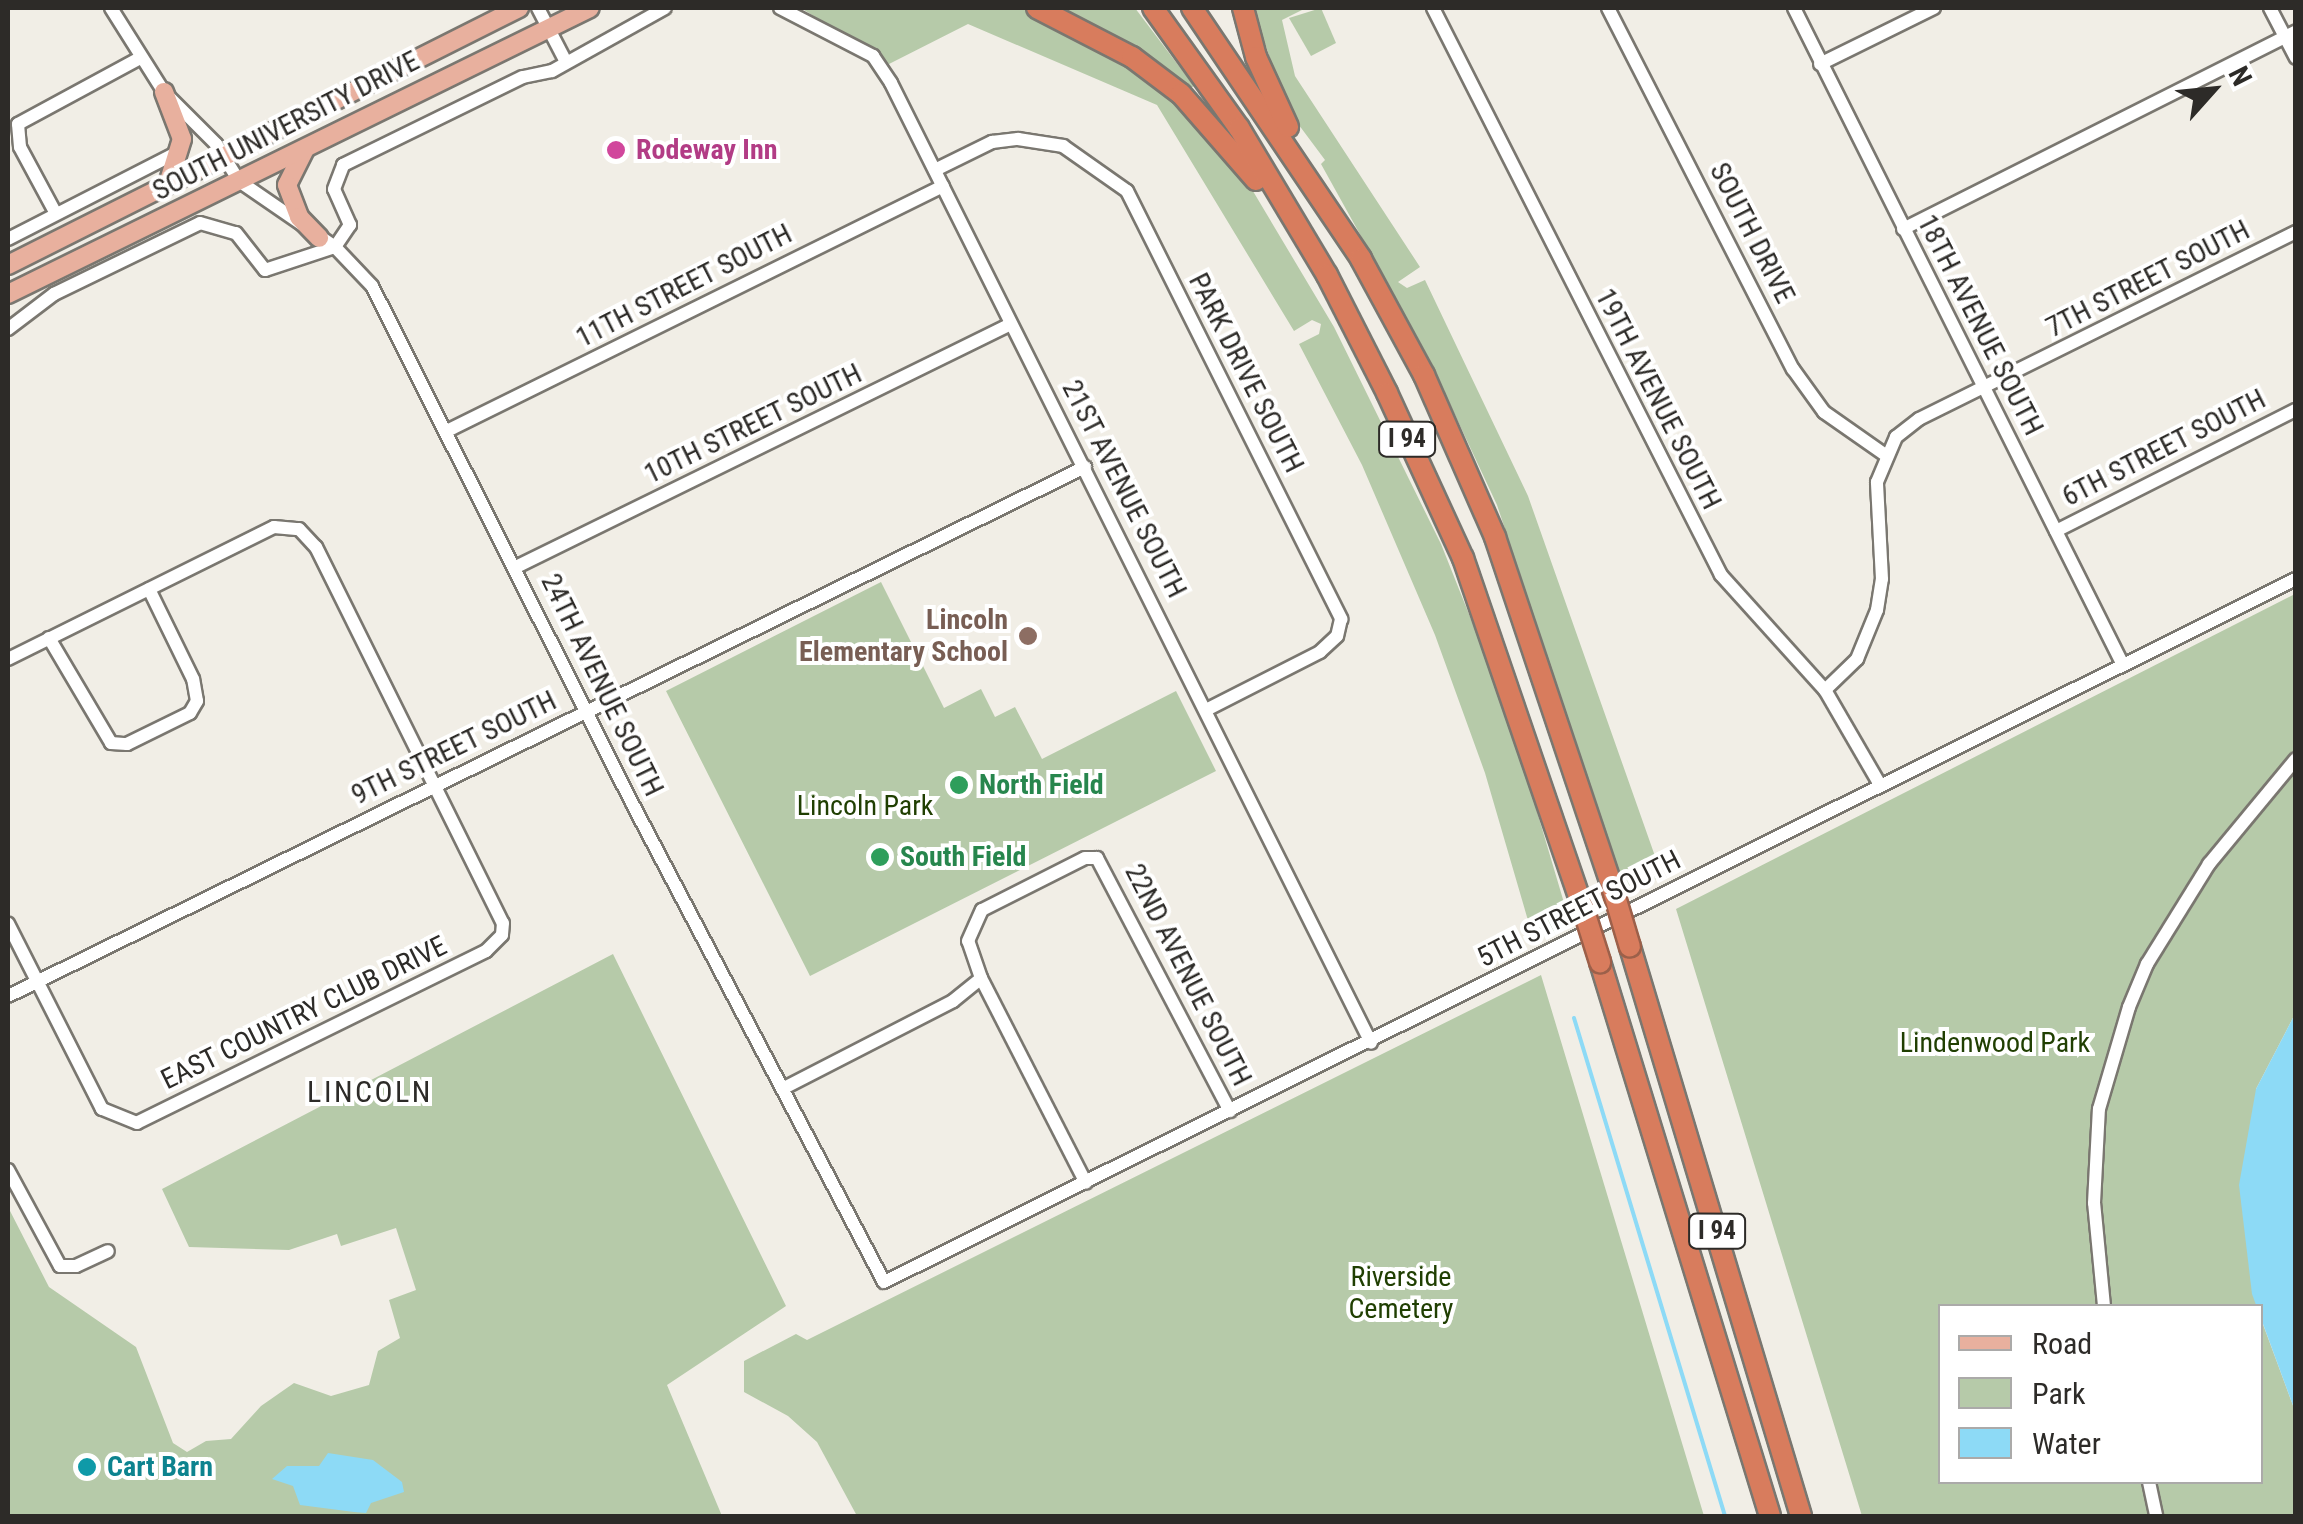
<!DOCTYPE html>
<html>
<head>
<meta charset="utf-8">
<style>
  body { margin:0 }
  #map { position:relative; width:2303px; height:1524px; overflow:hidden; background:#f1eee6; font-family:"Roboto Condensed",sans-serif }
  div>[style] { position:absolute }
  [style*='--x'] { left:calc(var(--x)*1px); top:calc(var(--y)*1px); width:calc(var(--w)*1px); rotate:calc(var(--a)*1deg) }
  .green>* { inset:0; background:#b6caa9 }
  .water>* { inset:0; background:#8ddaf6 }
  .stream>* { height:4px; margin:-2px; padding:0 2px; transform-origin:2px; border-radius:2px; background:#8ddaf6 }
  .roads { filter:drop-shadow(2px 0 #7a7770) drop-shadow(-2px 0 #7a7770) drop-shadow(0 2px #7a7770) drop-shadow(0 -2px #7a7770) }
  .minor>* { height:12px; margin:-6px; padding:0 6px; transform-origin:6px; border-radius:6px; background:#fff }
  .major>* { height:18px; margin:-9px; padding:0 9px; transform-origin:9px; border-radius:9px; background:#e8b09e }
  .highway>* { height:20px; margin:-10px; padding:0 10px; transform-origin:10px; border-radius:10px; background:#d87c5d }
  .bridges { filter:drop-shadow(2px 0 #9c604a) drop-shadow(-2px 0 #9c604a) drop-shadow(0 2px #9c604a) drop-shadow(0 -2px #9c604a) }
  .highway-bridge>* { height:20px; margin:-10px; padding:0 10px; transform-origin:10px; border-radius:10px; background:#d87c5d }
  .dots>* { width:28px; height:28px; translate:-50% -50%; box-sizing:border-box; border:5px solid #fff; border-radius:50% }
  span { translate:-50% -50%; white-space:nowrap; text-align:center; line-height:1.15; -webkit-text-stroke:8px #fff; paint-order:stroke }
  .shield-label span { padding:2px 8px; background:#fff; border:2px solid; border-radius:8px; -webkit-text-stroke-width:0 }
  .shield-label { font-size:25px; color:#2d2b28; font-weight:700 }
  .street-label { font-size:28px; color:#2d2b28 }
  .hotel-label { font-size:28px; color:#b23c85; font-weight:700 }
  .left { translate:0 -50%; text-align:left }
  .education-label { font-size:28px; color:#785e54; font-weight:700 }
  .right { translate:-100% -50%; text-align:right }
  .leisure-label { font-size:28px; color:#27864d; font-weight:700 }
  .park-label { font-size:28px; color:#203f02 }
  .culture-label { font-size:28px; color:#0d838f; font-weight:700 }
  .neighbourhood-label { font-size:30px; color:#2d2b28; letter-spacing:2.5px }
  .frame { position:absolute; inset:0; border:10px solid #2d2b28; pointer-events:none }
  .legend { position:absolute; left:1938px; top:1304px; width:325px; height:180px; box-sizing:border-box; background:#fff; border:2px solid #abaaa9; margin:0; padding:12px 18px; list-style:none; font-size:30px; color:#2d2b28 }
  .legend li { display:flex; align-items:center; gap:20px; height:50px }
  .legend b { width:50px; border:2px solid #abaaa9 }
  .north { position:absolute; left:2163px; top:40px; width:100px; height:100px; -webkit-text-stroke:8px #fff; paint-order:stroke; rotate:63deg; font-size:28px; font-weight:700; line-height:40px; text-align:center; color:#2d2b28 }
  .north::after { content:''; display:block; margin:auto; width:35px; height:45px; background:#2d2b28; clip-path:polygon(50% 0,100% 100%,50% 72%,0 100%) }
</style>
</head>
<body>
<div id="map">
  <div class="green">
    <i style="clip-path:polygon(801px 8px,1024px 8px,1131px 62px,1229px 151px,1334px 327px,1441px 544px,1506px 707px,1570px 923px,1534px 941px,1485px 773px,1435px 635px,1362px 465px,1299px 344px,1319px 334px,1321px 324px,1312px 320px,1294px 331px,1157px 105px,968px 24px,889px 64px)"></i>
    <i style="clip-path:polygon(1055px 8px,1135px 8px,1194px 86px,1189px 89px)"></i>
    <i style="clip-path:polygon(1253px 8px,1306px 8px,1282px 20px,1295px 76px,1420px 267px,1398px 282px,1407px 288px,1425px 280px,1528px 496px,1662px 876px,1627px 894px,1497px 505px,1428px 357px,1321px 164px,1325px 160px,1287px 109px)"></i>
    <i style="clip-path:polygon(1321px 8px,1336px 43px,1311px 56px,1289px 18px)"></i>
    <i style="clip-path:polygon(881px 582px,944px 708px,981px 689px,995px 717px,1015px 707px,1042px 759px,1176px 691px,1216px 771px,810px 976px,666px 691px)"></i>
    <i style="clip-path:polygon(2295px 594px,2295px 1014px,2256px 1089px,2257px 1306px,1940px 1306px,1940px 1482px,2260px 1482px,2261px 1319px,2295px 1411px,2295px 1516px,1862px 1516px,1676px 909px)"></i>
    <i style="clip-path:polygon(613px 954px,786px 1306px,667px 1385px,722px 1516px,8px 1516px,8px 1207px,49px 1287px,136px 1347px,173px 1443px,187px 1452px,206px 1441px,231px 1439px,261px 1406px,294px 1383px,331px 1396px,369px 1385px,378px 1351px,400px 1338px,389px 1300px,416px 1290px,396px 1228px,341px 1246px,337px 1234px,289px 1250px,189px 1247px,162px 1189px)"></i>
    <i style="clip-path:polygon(1541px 975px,1704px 1516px,857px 1516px,817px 1442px,788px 1416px,744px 1392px,744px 1361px,796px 1334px,807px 1340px)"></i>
  </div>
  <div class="water">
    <i style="clip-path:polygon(2295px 1014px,2295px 1411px,2252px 1294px,2239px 1185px,2256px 1089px)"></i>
    <i style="clip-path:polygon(328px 1453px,373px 1460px,402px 1482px,404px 1492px,371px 1503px,366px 1513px,354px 1512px,300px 1505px,293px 1486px,272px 1479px,287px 1466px,319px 1466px)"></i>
  </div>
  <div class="stream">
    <i style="--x:1574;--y:1018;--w:520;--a:73.13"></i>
  </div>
  <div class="roads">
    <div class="minor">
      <i style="--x:111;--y:8;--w:99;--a:57.8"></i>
      <i style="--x:164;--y:92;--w:74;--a:45"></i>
      <i style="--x:216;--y:144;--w:44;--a:58.1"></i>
      <i style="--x:239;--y:181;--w:116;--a:34.5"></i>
      <i style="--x:335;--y:247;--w:54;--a:46.5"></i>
      <i style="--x:372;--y:286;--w:581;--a:63.3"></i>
      <i style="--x:633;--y:805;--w:539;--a:62.25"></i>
      <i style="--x:884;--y:1282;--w:1577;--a:-26.47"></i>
      <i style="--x:538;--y:8;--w:61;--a:62.6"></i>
      <i style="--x:780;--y:8;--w:105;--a:27.3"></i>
      <i style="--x:873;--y:56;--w:32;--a:56"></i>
      <i style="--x:891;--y:83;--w:1073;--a:63.43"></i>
      <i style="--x:1433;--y:8;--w:636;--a:63.07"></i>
      <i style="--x:1721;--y:575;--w:155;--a:47.9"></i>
      <i style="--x:1825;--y:690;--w:110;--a:59.9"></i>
      <i style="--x:1608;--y:8;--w:406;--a:62.9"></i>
      <i style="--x:1793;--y:369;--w:53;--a:54.2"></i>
      <i style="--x:1824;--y:412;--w:73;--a:35"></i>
      <i style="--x:1794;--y:8;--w:735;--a:63.4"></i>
      <i style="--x:2270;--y:8;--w:56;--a:62.5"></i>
      <i style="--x:1820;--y:64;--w:127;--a:-26.2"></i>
      <i style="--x:935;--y:170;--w:64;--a:-26.2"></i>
      <i style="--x:992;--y:142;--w:26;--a:-7"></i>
      <i style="--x:1018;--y:139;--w:46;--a:8.8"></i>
      <i style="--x:1063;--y:146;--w:78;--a:35.1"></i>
      <i style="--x:1127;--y:191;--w:479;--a:63.4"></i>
      <i style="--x:1341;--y:619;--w:17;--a:103"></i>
      <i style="--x:1337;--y:636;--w:23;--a:137"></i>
      <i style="--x:1320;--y:652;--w:126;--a:153"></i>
      <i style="--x:55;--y:212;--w:74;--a:-118.3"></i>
      <i style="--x:20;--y:147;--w:23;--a:-95"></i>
      <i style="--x:18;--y:124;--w:139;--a:-28.4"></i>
      <i style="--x:1903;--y:229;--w:440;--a:-26.7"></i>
      <i style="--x:8;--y:239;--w:191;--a:-27.1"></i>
      <i style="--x:8;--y:329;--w:58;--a:-37.3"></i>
      <i style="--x:54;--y:294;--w:162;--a:-25.9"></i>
      <i style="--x:200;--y:223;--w:37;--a:16"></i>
      <i style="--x:236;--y:233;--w:47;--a:51.9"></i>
      <i style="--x:265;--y:270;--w:74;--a:-18.2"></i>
      <i style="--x:335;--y:247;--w:27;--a:-56"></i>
      <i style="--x:350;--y:225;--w:39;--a:-114"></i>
      <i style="--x:334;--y:189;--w:26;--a:-69"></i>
      <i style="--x:343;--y:165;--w:200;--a:-26.1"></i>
      <i style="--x:523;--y:77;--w:30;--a:-12"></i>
      <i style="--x:552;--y:71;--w:129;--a:-29.1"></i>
      <i style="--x:447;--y:431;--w:553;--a:-26.29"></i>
      <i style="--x:2056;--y:531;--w:269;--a:-26.8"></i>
      <i style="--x:516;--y:567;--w:551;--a:-26.15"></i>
      <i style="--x:49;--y:638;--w:122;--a:59.4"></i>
      <i style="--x:111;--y:743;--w:16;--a:4"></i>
      <i style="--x:127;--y:744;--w:70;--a:-26.2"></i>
      <i style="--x:190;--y:713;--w:14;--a:-60"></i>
      <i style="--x:197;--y:701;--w:22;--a:-100"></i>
      <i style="--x:193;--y:679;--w:100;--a:-116.1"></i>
      <i style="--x:8;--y:659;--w:297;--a:-26.4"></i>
      <i style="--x:274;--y:527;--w:25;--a:5"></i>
      <i style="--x:299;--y:529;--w:25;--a:47"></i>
      <i style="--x:316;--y:547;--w:420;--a:63.6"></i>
      <i style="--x:503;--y:923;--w:12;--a:95"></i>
      <i style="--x:502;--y:935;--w:23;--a:135"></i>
      <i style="--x:486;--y:951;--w:389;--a:153.8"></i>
      <i style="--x:137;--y:1123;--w:38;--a:-158"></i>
      <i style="--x:102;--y:1109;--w:208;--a:-116.9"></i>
      <i style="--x:1825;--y:690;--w:45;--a:-44.1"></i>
      <i style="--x:1857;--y:659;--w:53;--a:-67.8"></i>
      <i style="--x:1877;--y:610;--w:31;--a:-81"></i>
      <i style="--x:1882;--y:579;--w:97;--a:-93"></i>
      <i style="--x:1877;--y:482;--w:49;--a:-67.1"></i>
      <i style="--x:1896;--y:437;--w:29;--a:-38"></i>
      <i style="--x:1919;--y:419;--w:421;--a:-26.4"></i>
      <i style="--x:981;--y:978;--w:230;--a:62.9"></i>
      <i style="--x:8;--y:996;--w:1200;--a:-26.16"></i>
      <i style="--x:784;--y:1088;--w:190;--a:-27.2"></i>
      <i style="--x:953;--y:1001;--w:36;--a:-39"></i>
      <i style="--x:981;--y:978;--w:39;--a:-109"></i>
      <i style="--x:968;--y:941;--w:34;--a:-66"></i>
      <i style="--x:982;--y:910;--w:115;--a:-26.8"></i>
      <i style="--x:1085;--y:858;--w:12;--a:0"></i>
      <i style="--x:1097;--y:858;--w:286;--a:62.3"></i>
      <i style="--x:8;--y:1170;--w:109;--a:61.6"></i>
      <i style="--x:60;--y:1266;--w:16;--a:0"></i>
      <i style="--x:76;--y:1266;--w:35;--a:-25"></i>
      <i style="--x:2104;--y:1306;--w:103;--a:-95.5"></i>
      <i style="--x:2094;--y:1203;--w:94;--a:-87"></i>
      <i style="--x:2099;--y:1109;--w:106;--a:-73.6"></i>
      <i style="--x:2129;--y:1007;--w:47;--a:-67.3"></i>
      <i style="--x:2147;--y:964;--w:118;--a:-58.2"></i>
      <i style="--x:2209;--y:864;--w:136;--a:-50.4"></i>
      <i style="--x:2149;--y:1482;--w:35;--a:78"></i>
    </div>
    <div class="major">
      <i style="--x:164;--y:92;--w:50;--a:69"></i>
      <i style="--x:182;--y:139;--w:47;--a:107.3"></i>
      <i style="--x:305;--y:149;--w:40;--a:116.6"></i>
      <i style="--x:287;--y:185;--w:34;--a:69"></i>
      <i style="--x:299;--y:217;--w:29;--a:46"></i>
      <i style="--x:8;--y:265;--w:572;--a:-26.7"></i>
      <i style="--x:8;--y:294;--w:648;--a:-26.17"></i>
    </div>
    <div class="highway">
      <i style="--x:1037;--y:8;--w:107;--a:27.3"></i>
      <i style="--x:1132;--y:57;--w:61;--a:37.1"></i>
      <i style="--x:1181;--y:94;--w:114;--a:48.9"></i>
      <i style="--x:1153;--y:8;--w:148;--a:54.4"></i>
      <i style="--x:1239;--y:128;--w:171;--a:59.1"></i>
      <i style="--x:1327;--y:275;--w:132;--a:63"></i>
      <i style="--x:1387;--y:393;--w:182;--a:65.3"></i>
      <i style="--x:1463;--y:558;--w:370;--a:71.1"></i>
      <i style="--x:1192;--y:8;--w:303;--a:56"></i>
      <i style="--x:1361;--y:259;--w:132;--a:61.5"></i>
      <i style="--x:1424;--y:375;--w:177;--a:66.3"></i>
      <i style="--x:1495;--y:537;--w:372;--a:71.5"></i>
      <i style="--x:1243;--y:8;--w:51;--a:75.1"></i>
      <i style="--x:1256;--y:57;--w:77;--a:65.4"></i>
      <i style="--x:1630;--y:947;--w:594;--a:73.27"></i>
      <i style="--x:1600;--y:962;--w:579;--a:72.94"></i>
    </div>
  </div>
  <div class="bridges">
    <div class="highway-bridge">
      <i style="--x:1613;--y:890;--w:59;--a:73.4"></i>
      <i style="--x:1583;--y:908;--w:57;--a:72.5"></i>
    </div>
  </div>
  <div class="dots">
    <i style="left:616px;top:150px;background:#d1479c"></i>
    <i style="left:1028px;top:636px;background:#8d6e63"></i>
    <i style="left:959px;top:785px;background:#2e9e5b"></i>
    <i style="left:880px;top:857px;background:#2e9e5b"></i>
    <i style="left:87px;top:1467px;background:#0f9aa8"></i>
  </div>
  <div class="shield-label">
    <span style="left:1407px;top:439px">I 94</span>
    <span style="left:1717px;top:1231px">I 94</span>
  </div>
  <div class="street-label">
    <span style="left:286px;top:126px;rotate:-27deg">SOUTH UNIVERSITY DRIVE</span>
    <span style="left:1752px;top:233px;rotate:63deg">SOUTH DRIVE</span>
    <span style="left:2148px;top:279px;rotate:-27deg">7TH STREET SOUTH</span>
    <span style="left:684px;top:286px;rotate:-27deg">11TH STREET SOUTH</span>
    <span style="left:1980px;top:325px;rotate:63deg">18TH AVENUE SOUTH</span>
    <span style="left:1246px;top:373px;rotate:63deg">PARK DRIVE SOUTH</span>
    <span style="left:1658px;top:399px;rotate:63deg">19TH AVENUE SOUTH</span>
    <span style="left:753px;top:424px;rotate:-26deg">10TH STREET SOUTH</span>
    <span style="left:2164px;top:448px;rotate:-27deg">6TH STREET SOUTH</span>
    <span style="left:1124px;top:489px;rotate:63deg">21ST AVENUE SOUTH</span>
    <span style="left:602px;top:685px;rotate:64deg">24TH AVENUE SOUTH</span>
    <span style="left:454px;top:748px;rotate:-26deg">9TH STREET SOUTH</span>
    <span style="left:1579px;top:909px;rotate:-27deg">5TH STREET SOUTH</span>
    <span style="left:1188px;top:975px;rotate:63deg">22ND AVENUE SOUTH</span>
    <span style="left:304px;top:1013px;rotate:-26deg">EAST COUNTRY CLUB DRIVE</span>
  </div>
  <div class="hotel-label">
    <span class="left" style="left:636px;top:150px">Rodeway Inn</span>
  </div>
  <div class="education-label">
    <span class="right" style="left:1008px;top:636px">Lincoln<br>Elementary School</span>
  </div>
  <div class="leisure-label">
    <span class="left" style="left:979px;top:785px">North Field</span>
    <span class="left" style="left:900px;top:857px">South Field</span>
  </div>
  <div class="park-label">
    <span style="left:865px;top:806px">Lincoln Park</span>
    <span style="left:1995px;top:1043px">Lindenwood Park</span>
    <span style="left:1401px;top:1293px">Riverside<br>Cemetery</span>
  </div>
  <div class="culture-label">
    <span class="left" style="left:107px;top:1467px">Cart Barn</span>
  </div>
  <div class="neighbourhood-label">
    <span style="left:370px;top:1092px">LINCOLN</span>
  </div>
  <div class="frame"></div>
  <ul class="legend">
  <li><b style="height:12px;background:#e8b09e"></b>Road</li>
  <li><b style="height:28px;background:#b6caa9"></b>Park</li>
  <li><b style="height:28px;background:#8ddaf6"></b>Water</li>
  </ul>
  <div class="north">N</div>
</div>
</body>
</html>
